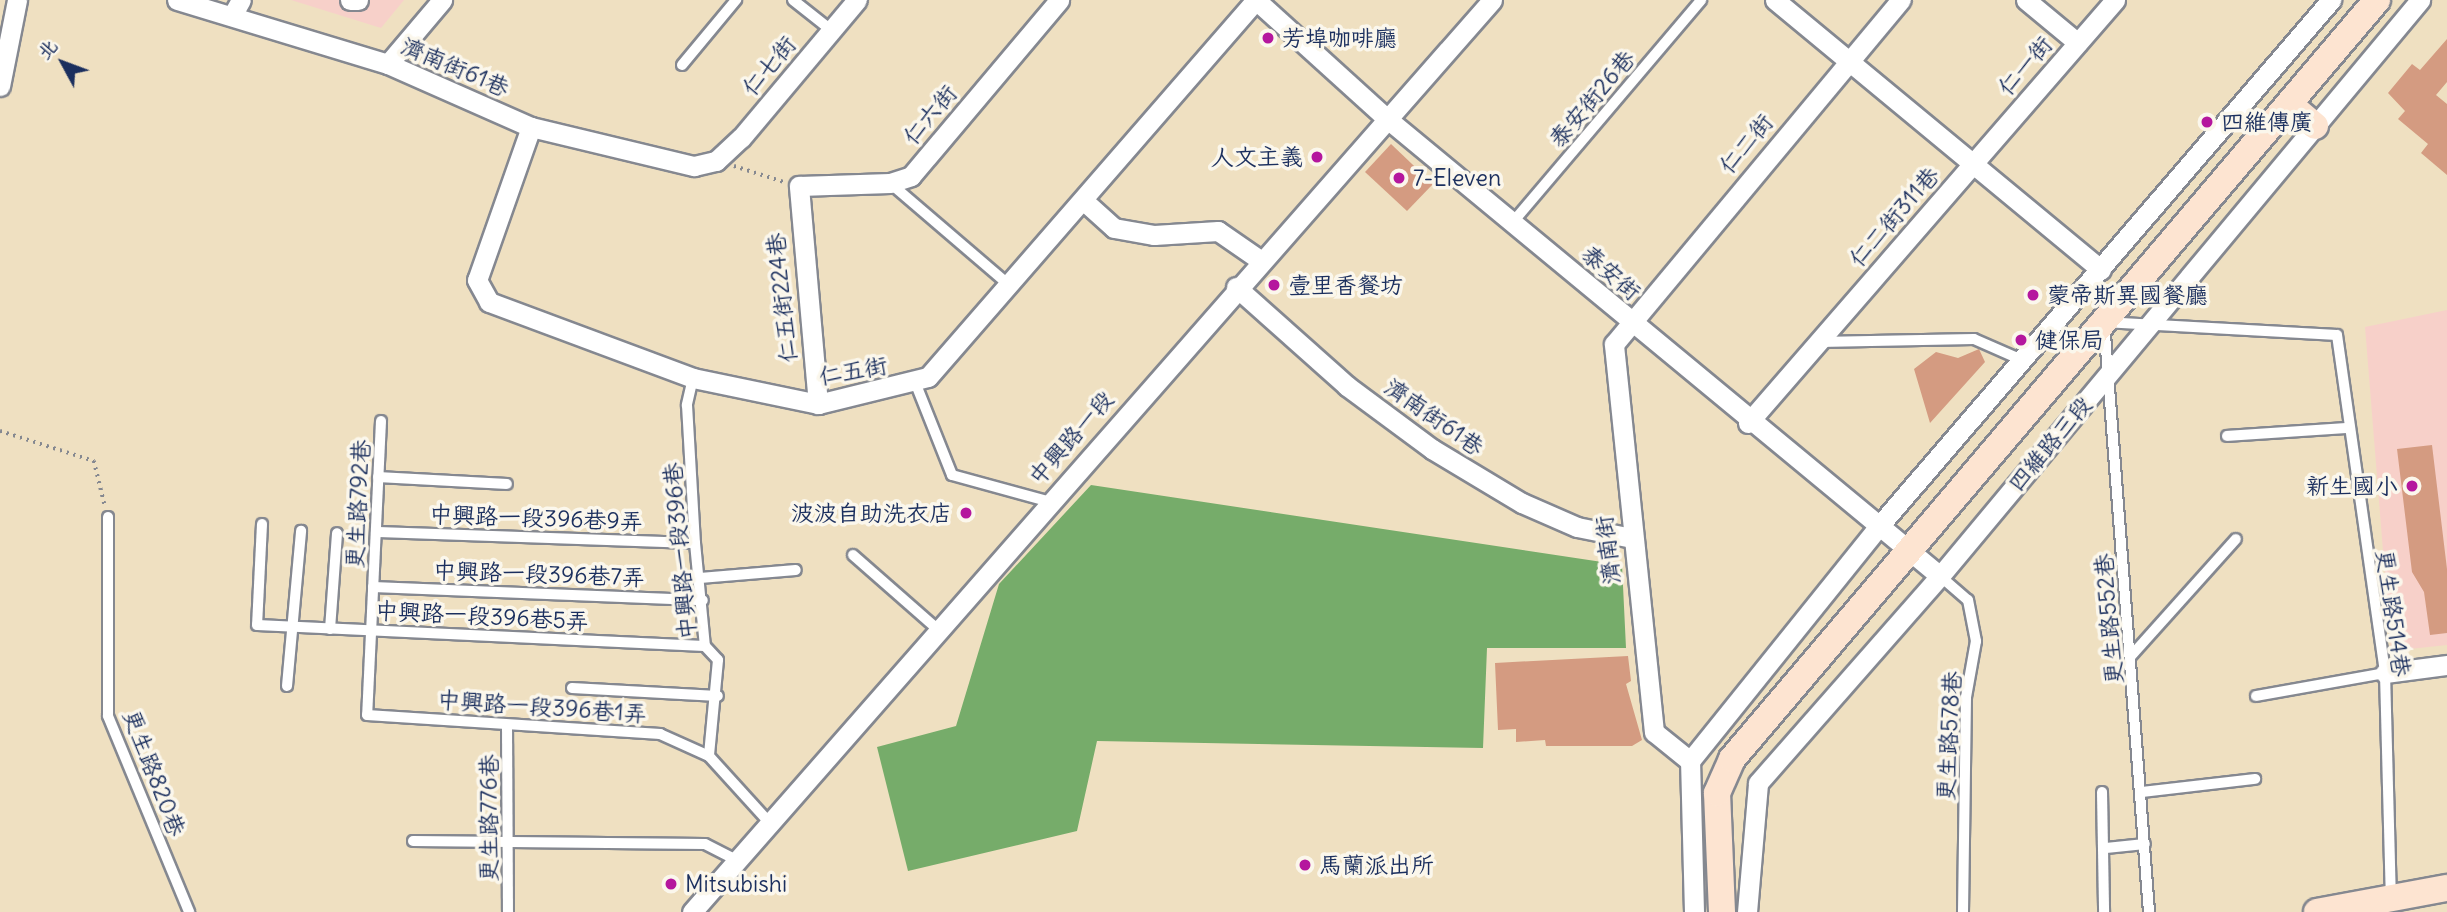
<!DOCTYPE html>
<html>
<head>
<meta charset="utf-8">
<style>
  body { margin:0 }
  #map { position:relative; width:2447px; height:912px; overflow:hidden; background:#efe0c1; font-family:Delius,"LXGW WenKai TC",sans-serif }
  div>[style] { position:absolute }
  [style*='--x'] { left:calc(var(--x)*1px); top:calc(var(--y)*1px); width:calc(var(--w)*1px); rotate:calc(var(--a)*1deg) }
  .built>* { inset:0; background:#f7d0c9 }
  .forest>* { inset:0; background:#76ac6a }
  .building>* { inset:0; background:#d49b81 }
  .path>* { height:3.5px; margin-top:-1.75px; transform-origin:0; background:repeating-linear-gradient(90deg,#858890 0 2px,transparent 0 7px) }
  .roads { filter:drop-shadow(2px 0 #858890) drop-shadow(-2px 0 #858890) drop-shadow(0 2px #858890) drop-shadow(0 -2px #858890) }
  .lane>* { height:10px; margin:-5px; padding:0 5px; transform-origin:5px; border-radius:5px; background:#fff }
  .street>* { height:19px; margin:-9.5px; padding:0 9.5px; transform-origin:9.5px; border-radius:9.5px; background:#fff }
  .secondary>* { height:26px; margin:-13px; padding:0 13px; transform-origin:13px; border-radius:13px; background:#fde4d1 }
  .dots>* { width:19px; height:19px; translate:-50% -50%; box-sizing:border-box; border:4px solid #fbf7ec; border-radius:50% }
  span { translate:-50% -50%; white-space:nowrap; text-align:center; line-height:1.15; -webkit-text-stroke:7px #fbf7ec; paint-order:stroke }
  .poi-label { font-size:23px; color:#1b2f5e }
  .left { translate:0 -50%; text-align:left }
  .right { translate:-100% -50%; text-align:right }
  .street-label { font-size:23px; color:#1b2f5e }
  .north { position:absolute; left:28px; top:28px; width:70px; height:70px; -webkit-text-stroke:5px #fbf7ec; paint-order:stroke; rotate:311deg; font-size:19px; font-weight:700; line-height:28px; text-align:center; color:#1b2f5e }
  .north::after { content:''; display:block; margin:auto; width:24px; height:32px; background:#1b2f5e; clip-path:polygon(50% 0,100% 100%,50% 72%,0 100%) }
</style>
</head>
<body>
<div id="map">
  <div class="built">
    <i style="clip-path:polygon(291px 0,404px 0,381px 28px)"></i>
    <i style="clip-path:polygon(2447px 310px,2447px 645px,2391px 651px,2365px 327px)"></i>
  </div>
  <div class="forest">
    <i style="clip-path:polygon(1091px 485px,1622px 565px,1626px 648px,1487px 648px,1483px 748px,1097px 741px,1077px 831px,908px 871px,877px 747px,956px 726px,999px 584px)"></i>
  </div>
  <div class="building">
    <i style="clip-path:polygon(2447px 39px,2447px 82px,2436px 95px,2447px 104px,2447px 175px,2421px 153px,2428px 144px,2398px 119px,2405px 111px,2388px 93px,2412px 64px,2420px 70px)"></i>
    <i style="clip-path:polygon(1391px 144px,1433px 184px,1407px 211px,1365px 172px)"></i>
    <i style="clip-path:polygon(1979px 349px,1985px 362px,1930px 423px,1914px 369px,1936px 352px,1958px 358px)"></i>
    <i style="clip-path:polygon(2432px 445px,2447px 569px,2447px 633px,2430px 635px,2424px 592px,2412px 572px,2397px 449px)"></i>
    <i style="clip-path:polygon(1628px 656px,1631px 681px,1626px 684px,1642px 740px,1632px 746px,1546px 746px,1545px 740px,1516px 742px,1516px 729px,1498px 730px,1495px 663px)"></i>
  </div>
  <div class="path">
    <i style="--x:734;--y:166;--w:52;--a:17.7"></i>
    <i style="--x:0;--y:431;--w:99;--a:17.7"></i>
    <i style="--x:94;--y:461;--w:46;--a:76.3"></i>
  </div>
  <div class="roads">
    <div class="lane">
      <i style="--x:793;--y:0;--w:48;--a:38.3"></i>
      <i style="--x:682;--y:65;--w:85;--a:-50.3"></i>
      <i style="--x:890;--y:183;--w:158;--a:40.6"></i>
      <i style="--x:1513;--y:222;--w:291;--a:-49.7"></i>
      <i style="--x:1819;--y:342;--w:155;--a:-1.1"></i>
      <i style="--x:1974;--y:339;--w:52;--a:23.6"></i>
      <i style="--x:693;--y:378;--w:28;--a:103"></i>
      <i style="--x:687;--y:405;--w:138;--a:86.7"></i>
      <i style="--x:695;--y:543;--w:103;--a:84.5"></i>
      <i style="--x:705;--y:646;--w:19;--a:47"></i>
      <i style="--x:718;--y:660;--w:96;--a:95.4"></i>
      <i style="--x:709;--y:756;--w:86;--a:47.8"></i>
      <i style="--x:915;--y:382;--w:100;--a:68.3"></i>
      <i style="--x:952;--y:475;--w:98;--a:15.3"></i>
      <i style="--x:381;--y:421;--w:294;--a:92.7"></i>
      <i style="--x:367;--y:715;--w:294;--a:3.7"></i>
      <i style="--x:660;--y:734;--w:54;--a:24.2"></i>
      <i style="--x:2227;--y:436;--w:122;--a:-3.8"></i>
      <i style="--x:378;--y:477;--w:129;--a:3.1"></i>
      <i style="--x:108;--y:517;--w:199;--a:90"></i>
      <i style="--x:108;--y:716;--w:212;--a:67.5"></i>
      <i style="--x:262;--y:524;--w:101;--a:92.8"></i>
      <i style="--x:257;--y:625;--w:448;--a:2.7"></i>
      <i style="--x:376;--y:532;--w:319;--a:2"></i>
      <i style="--x:853;--y:555;--w:111;--a:41.3"></i>
      <i style="--x:1940;--y:576;--w:37;--a:41"></i>
      <i style="--x:1968;--y:600;--w:42;--a:79"></i>
      <i style="--x:1976;--y:641;--w:57;--a:100.1"></i>
      <i style="--x:1966;--y:697;--w:215;--a:90.8"></i>
      <i style="--x:700;--y:578;--w:96;--a:-4.8"></i>
      <i style="--x:373;--y:587;--w:330;--a:2.3"></i>
      <i style="--x:330;--y:629;--w:96;--a:-85.8"></i>
      <i style="--x:2131;--y:656;--w:157;--a:-48.1"></i>
      <i style="--x:287;--y:686;--w:156;--a:-84.8"></i>
      <i style="--x:572;--y:688;--w:146;--a:3.1"></i>
      <i style="--x:2256;--y:696;--w:131;--a:-10.1"></i>
      <i style="--x:507;--y:725;--w:187;--a:89.7"></i>
      <i style="--x:2102;--y:792;--w:120;--a:89"></i>
      <i style="--x:2142;--y:792;--w:114;--a:-6.6"></i>
      <i style="--x:413;--y:841;--w:292;--a:0.6"></i>
      <i style="--x:705;--y:844;--w:33;--a:27"></i>
      <i style="--x:2106;--y:848;--w:39;--a:-6"></i>
      <i style="--x:2149;--y:912;--w:592;--a:-94.36"></i>
      <i style="--x:2104;--y:322;--w:233;--a:3.2"></i>
      <i style="--x:2337;--y:335;--w:341;--a:81.9"></i>
      <i style="--x:2385;--y:673;--w:222;--a:88.5"></i>
    </div>
    <div class="street">
      <i style="--x:177;--y:0;--w:220;--a:16.9"></i>
      <i style="--x:388;--y:64;--w:156;--a:23.8"></i>
      <i style="--x:531;--y:127;--w:168;--a:13.5"></i>
      <i style="--x:694;--y:166;--w:23;--a:-13"></i>
      <i style="--x:716;--y:161;--w:34;--a:-43"></i>
      <i style="--x:741;--y:138;--w:180;--a:-50"></i>
      <i style="--x:350;--y:0;--w:8;--a:0"></i>
      <i style="--x:1775;--y:0;--w:423;--a:39.6"></i>
      <i style="--x:2026;--y:0;--w:67;--a:39.6"></i>
      <i style="--x:232;--y:16;--w:18;--a:-61"></i>
      <i style="--x:388;--y:64;--w:84;--a:-49.8"></i>
      <i style="--x:0;--y:86;--w:88;--a:-78.8"></i>
      <i style="--x:531;--y:127;--w:162;--a:109.4"></i>
      <i style="--x:477;--y:280;--w:25;--a:61"></i>
      <i style="--x:489;--y:302;--w:218;--a:20.4"></i>
      <i style="--x:693;--y:378;--w:128;--a:11.7"></i>
      <i style="--x:818;--y:404;--w:113;--a:-13.8"></i>
      <i style="--x:928;--y:377;--w:500;--a:-49"></i>
      <i style="--x:1256;--y:0;--w:174;--a:42.2"></i>
      <i style="--x:1385;--y:117;--w:720;--a:39.59"></i>
      <i style="--x:1084;--y:201;--w:40;--a:42"></i>
      <i style="--x:1114;--y:228;--w:41;--a:9.9"></i>
      <i style="--x:1154;--y:235;--w:64;--a:-3.6"></i>
      <i style="--x:1218;--y:231;--w:51;--a:34.6"></i>
      <i style="--x:1236;--y:287;--w:149;--a:41.7"></i>
      <i style="--x:1347;--y:386;--w:106;--a:36.5"></i>
      <i style="--x:1432;--y:449;--w:105;--a:31"></i>
      <i style="--x:1522;--y:503;--w:60;--a:23.6"></i>
      <i style="--x:1577;--y:527;--w:56;--a:11.3"></i>
      <i style="--x:818;--y:404;--w:219;--a:-95"></i>
      <i style="--x:799;--y:186;--w:91;--a:-1.9"></i>
      <i style="--x:890;--y:183;--w:22;--a:-18"></i>
      <i style="--x:911;--y:176;--w:230;--a:-49.9"></i>
      <i style="--x:1748;--y:423;--w:560;--a:-49.05"></i>
      <i style="--x:2385;--y:673;--w:63;--a:-7.4"></i>
      <i style="--x:1690;--y:761;--w:46;--a:-141.1"></i>
      <i style="--x:1654;--y:732;--w:390;--a:-95.9"></i>
      <i style="--x:1614;--y:344;--w:448;--a:-50.2"></i>
      <i style="--x:692;--y:912;--w:1213;--a:-48.74"></i>
      <i style="--x:1694;--y:912;--w:151;--a:-91.5"></i>
      <i style="--x:1690;--y:761;--w:302;--a:-51.2"></i>
      <i style="--x:1879;--y:526;--w:694;--a:-49.33"></i>
      <i style="--x:1747;--y:912;--w:129;--a:-85.1"></i>
      <i style="--x:1758;--y:783;--w:276;--a:-48.7"></i>
      <i style="--x:1940;--y:576;--w:750;--a:-50.19"></i>
    </div>
    <div class="secondary">
      <i style="--x:2289;--y:104;--w:34;--a:40"></i>
      <i style="--x:1722;--y:912;--w:119;--a:-92.4"></i>
      <i style="--x:1717;--y:793;--w:37;--a:-66"></i>
      <i style="--x:1732;--y:759;--w:996;--a:-49.64"></i>
      <i style="--x:2317;--y:912;--w:132;--a:-10.5"></i>
    </div>
  </div>
  <div class="dots">
    <i style="left:1268px;top:38px;background:#b5179e"></i>
    <i style="left:2207px;top:122px;background:#b5179e"></i>
    <i style="left:1317px;top:157px;background:#b5179e"></i>
    <i style="left:1399px;top:178px;background:#b5179e"></i>
    <i style="left:1274px;top:285px;background:#b5179e"></i>
    <i style="left:2033px;top:295px;background:#b5179e"></i>
    <i style="left:2021px;top:340px;background:#b5179e"></i>
    <i style="left:2412px;top:486px;background:#b5179e"></i>
    <i style="left:966px;top:513px;background:#b5179e"></i>
    <i style="left:1305px;top:865px;background:#b5179e"></i>
    <i style="left:671px;top:884px;background:#b5179e"></i>
  </div>
  <div class="poi-label">
    <span class="left" style="left:1282px;top:38px">芳埠咖啡廳</span>
    <span class="left" style="left:2221px;top:122px">四維傳廣</span>
    <span class="right" style="left:1303px;top:157px">人文主義</span>
    <span class="left" style="left:1413px;top:178px">7-Eleven</span>
    <span class="left" style="left:1288px;top:285px">壹里香餐坊</span>
    <span class="left" style="left:2047px;top:295px">蒙帝斯異國餐廳</span>
    <span class="left" style="left:2035px;top:340px">健保局</span>
    <span class="right" style="left:2398px;top:486px">新生國小</span>
    <span class="right" style="left:952px;top:513px">波波自助洗衣店</span>
    <span class="left" style="left:1319px;top:865px">馬蘭派出所</span>
    <span class="left" style="left:685px;top:884px">Mitsubishi</span>
  </div>
  <div class="street-label">
    <span style="left:769px;top:66px;rotate:-50deg">仁七街</span>
    <span style="left:2025px;top:66px;rotate:-49deg">仁一街</span>
    <span style="left:455px;top:67px;rotate:23deg">濟南街61巷</span>
    <span style="left:1592px;top:99px;rotate:-50deg">泰安街26巷</span>
    <span style="left:930px;top:115px;rotate:-50deg">仁六街</span>
    <span style="left:1746px;top:144px;rotate:-50deg">仁二街</span>
    <span style="left:1894px;top:217px;rotate:-49deg">仁二街311巷</span>
    <span style="left:1611px;top:273px;rotate:41deg">泰安街</span>
    <span style="left:782px;top:298px;rotate:-96deg">仁五街224巷</span>
    <span style="left:853px;top:371px;rotate:-10deg">仁五街</span>
    <span style="left:1434px;top:417px;rotate:35deg">濟南街61巷</span>
    <span style="left:1071px;top:438px;rotate:-49deg">中興路一段</span>
    <span style="left:2050px;top:444px;rotate:-50deg">四維路三段</span>
    <span style="left:358px;top:504px;rotate:-87deg">更生路792巷</span>
    <span style="left:536px;top:518px;rotate:2deg">中興路一段396巷9弄</span>
    <span style="left:1608px;top:550px;rotate:-97deg">濟南街</span>
    <span style="left:680px;top:551px;rotate:-95deg">中興路一段396巷</span>
    <span style="left:539px;top:574px;rotate:2deg">中興路一段396巷7弄</span>
    <span style="left:2393px;top:613px;rotate:82deg">更生路514巷</span>
    <span style="left:482px;top:616px;rotate:3deg">中興路一段396巷5弄</span>
    <span style="left:2109px;top:619px;rotate:-95deg">更生路552巷</span>
    <span style="left:542px;top:707px;rotate:4deg">中興路一段396巷1弄</span>
    <span style="left:1949px;top:736px;rotate:-87deg">更生路578巷</span>
    <span style="left:154px;top:773px;rotate:69deg">更生路820巷</span>
    <span style="left:489px;top:818px;rotate:-90deg">更生路776巷</span>
  </div>
  <div class="north">北</div>
</div>
</body>
</html>
